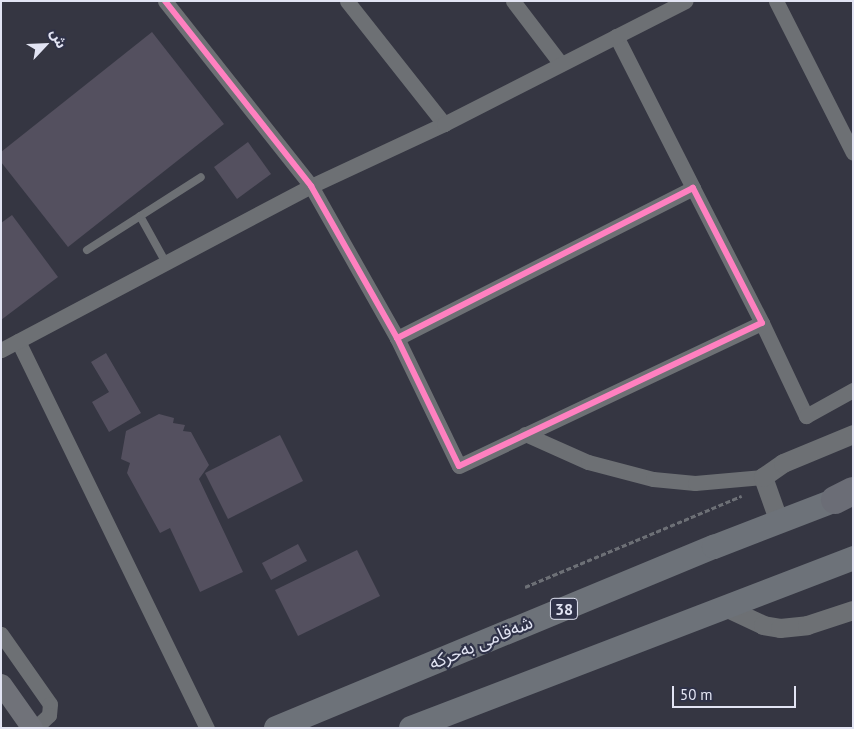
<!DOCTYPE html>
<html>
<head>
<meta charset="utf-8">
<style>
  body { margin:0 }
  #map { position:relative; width:854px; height:729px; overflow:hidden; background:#353642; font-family:"PT Sans","Noto Sans Arabic",sans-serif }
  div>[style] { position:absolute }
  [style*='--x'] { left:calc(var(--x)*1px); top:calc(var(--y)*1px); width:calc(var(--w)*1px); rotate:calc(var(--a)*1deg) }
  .building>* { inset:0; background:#54505f }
  .path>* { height:3px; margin-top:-1.5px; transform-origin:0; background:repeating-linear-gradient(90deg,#6d7076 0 5px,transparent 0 7.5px) }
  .service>* { height:8px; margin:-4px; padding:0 4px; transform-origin:4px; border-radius:4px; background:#6d7074 }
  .minor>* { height:15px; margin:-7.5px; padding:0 7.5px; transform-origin:7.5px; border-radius:7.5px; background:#6d7074 }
  .tertiary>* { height:19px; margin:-9.5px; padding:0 9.5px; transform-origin:9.5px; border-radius:9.5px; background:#6d7074 }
  .secondary>* { height:21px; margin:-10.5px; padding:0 10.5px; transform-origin:10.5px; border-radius:10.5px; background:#707279 }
  .primary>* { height:24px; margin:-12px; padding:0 12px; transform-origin:12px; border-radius:12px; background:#6d7279 }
  .motorway>* { height:28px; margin:-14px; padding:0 14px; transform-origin:14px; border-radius:14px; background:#6b6d76 }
  .cycleway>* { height:6px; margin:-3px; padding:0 3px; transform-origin:3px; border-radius:3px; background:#ff80c0 }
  span { translate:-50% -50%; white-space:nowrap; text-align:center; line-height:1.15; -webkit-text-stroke:4.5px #2f3248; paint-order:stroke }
  .shield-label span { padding:1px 4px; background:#2f3248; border:1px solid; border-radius:4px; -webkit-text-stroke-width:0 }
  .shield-label { font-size:16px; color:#e2e4f3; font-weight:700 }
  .street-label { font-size:18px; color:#e2e4f3 }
  .frame { position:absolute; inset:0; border:2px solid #e2e4f3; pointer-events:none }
  .north { position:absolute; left:20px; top:20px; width:50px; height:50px; -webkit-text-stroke:4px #2f3248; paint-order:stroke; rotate:65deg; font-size:14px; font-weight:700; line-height:20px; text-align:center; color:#e2e4f3 }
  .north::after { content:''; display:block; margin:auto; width:18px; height:22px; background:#e2e4f3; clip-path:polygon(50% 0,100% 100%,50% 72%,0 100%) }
  .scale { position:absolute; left:672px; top:686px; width:124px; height:22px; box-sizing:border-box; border:2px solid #e2e4f3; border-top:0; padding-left:6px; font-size:15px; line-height:18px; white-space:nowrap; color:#e2e4f3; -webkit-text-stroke:4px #2f3248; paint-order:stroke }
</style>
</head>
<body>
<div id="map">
  <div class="building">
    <i style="clip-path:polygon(152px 32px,224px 124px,68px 247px,1px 162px,1px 152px)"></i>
    <i style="clip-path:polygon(248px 142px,271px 174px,237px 199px,214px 167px)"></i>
    <i style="clip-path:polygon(12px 215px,58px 277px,1px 320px,1px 223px)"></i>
    <i style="clip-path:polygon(106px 353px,141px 413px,109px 432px,92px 402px,109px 392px,91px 362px)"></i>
    <i style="clip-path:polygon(159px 414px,174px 418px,173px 423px,185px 425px,183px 431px,191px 432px,209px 465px,199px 479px,243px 572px,200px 592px,170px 528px,160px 533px,127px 473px,130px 463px,121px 459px,126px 431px)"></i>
    <i style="clip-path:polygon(280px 435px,303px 481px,228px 519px,205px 473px)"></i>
    <i style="clip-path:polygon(298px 544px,307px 561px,271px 580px,262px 563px)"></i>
    <i style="clip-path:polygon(357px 550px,380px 596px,298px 636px,275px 590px)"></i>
  </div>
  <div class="path">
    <i style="--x:525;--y:587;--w:235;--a:-22.8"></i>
  </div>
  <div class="service">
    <i style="--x:140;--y:216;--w:54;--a:61"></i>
    <i style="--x:87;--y:250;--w:135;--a:-32.6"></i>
  </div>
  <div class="minor">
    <i style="--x:165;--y:1;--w:236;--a:51.7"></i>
    <i style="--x:311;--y:186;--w:175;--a:60.5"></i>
    <i style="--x:397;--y:338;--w:142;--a:64.2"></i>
    <i style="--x:459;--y:466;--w:335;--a:-25.3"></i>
    <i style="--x:762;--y:323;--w:152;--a:-117.1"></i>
    <i style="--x:693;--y:188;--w:332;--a:153.1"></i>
    <i style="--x:347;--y:1;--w:157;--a:51.7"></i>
    <i style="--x:513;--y:1;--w:79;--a:52.7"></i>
    <i style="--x:776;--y:1;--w:170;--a:63.1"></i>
    <i style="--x:616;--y:36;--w:170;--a:63.1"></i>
    <i style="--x:762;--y:323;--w:103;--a:64.7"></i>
    <i style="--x:806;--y:416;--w:54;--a:-29"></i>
    <i style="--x:18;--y:341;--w:431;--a:64"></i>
    <i style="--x:1;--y:350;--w:351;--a:-27.9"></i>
    <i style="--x:311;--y:186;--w:147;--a:-25"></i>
    <i style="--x:444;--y:124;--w:271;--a:-27"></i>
    <i style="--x:525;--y:434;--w:69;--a:24"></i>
    <i style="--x:588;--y:462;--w:67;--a:14.7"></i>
    <i style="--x:653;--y:479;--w:42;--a:5.4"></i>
    <i style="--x:695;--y:483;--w:68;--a:-5"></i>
    <i style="--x:1;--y:634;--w:85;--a:55"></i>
    <i style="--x:50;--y:704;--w:11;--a:95"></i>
    <i style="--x:49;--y:715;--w:19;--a:137"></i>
  </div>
  <div class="tertiary">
    <i style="--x:779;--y:522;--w:48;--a:-109.6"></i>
    <i style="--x:763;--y:477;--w:24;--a:-35"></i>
    <i style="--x:783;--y:463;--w:76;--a:-22.5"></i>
    <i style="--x:727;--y:608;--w:40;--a:25"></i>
    <i style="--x:763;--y:625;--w:17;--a:10"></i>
    <i style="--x:780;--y:628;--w:27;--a:-6"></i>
    <i style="--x:807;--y:625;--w:48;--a:-18.1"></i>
  </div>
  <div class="secondary">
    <i style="--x:1;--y:684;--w:54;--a:54.8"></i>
  </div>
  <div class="primary">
    <i style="--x:276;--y:728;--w:474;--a:-22.5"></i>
    <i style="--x:714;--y:547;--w:147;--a:-21.1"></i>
    <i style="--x:411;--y:728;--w:474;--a:-21"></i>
  </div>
  <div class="motorway">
    <i style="--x:835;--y:500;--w:20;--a:-27"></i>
  </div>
  <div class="cycleway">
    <i style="--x:165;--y:1;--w:236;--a:51.7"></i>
    <i style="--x:311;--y:186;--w:175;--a:60.5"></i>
    <i style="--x:397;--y:338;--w:142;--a:64.2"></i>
    <i style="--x:459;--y:466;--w:335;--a:-25.3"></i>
    <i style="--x:762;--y:323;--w:152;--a:-117.1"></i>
    <i style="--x:693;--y:188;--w:332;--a:153.1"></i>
  </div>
  <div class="shield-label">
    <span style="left:564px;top:609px">38</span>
  </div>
  <div class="street-label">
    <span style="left:481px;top:643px;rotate:-23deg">شەقامی بەحرکە</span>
  </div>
  <div class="frame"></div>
  <div class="north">ش</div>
  <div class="scale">50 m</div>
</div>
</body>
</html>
